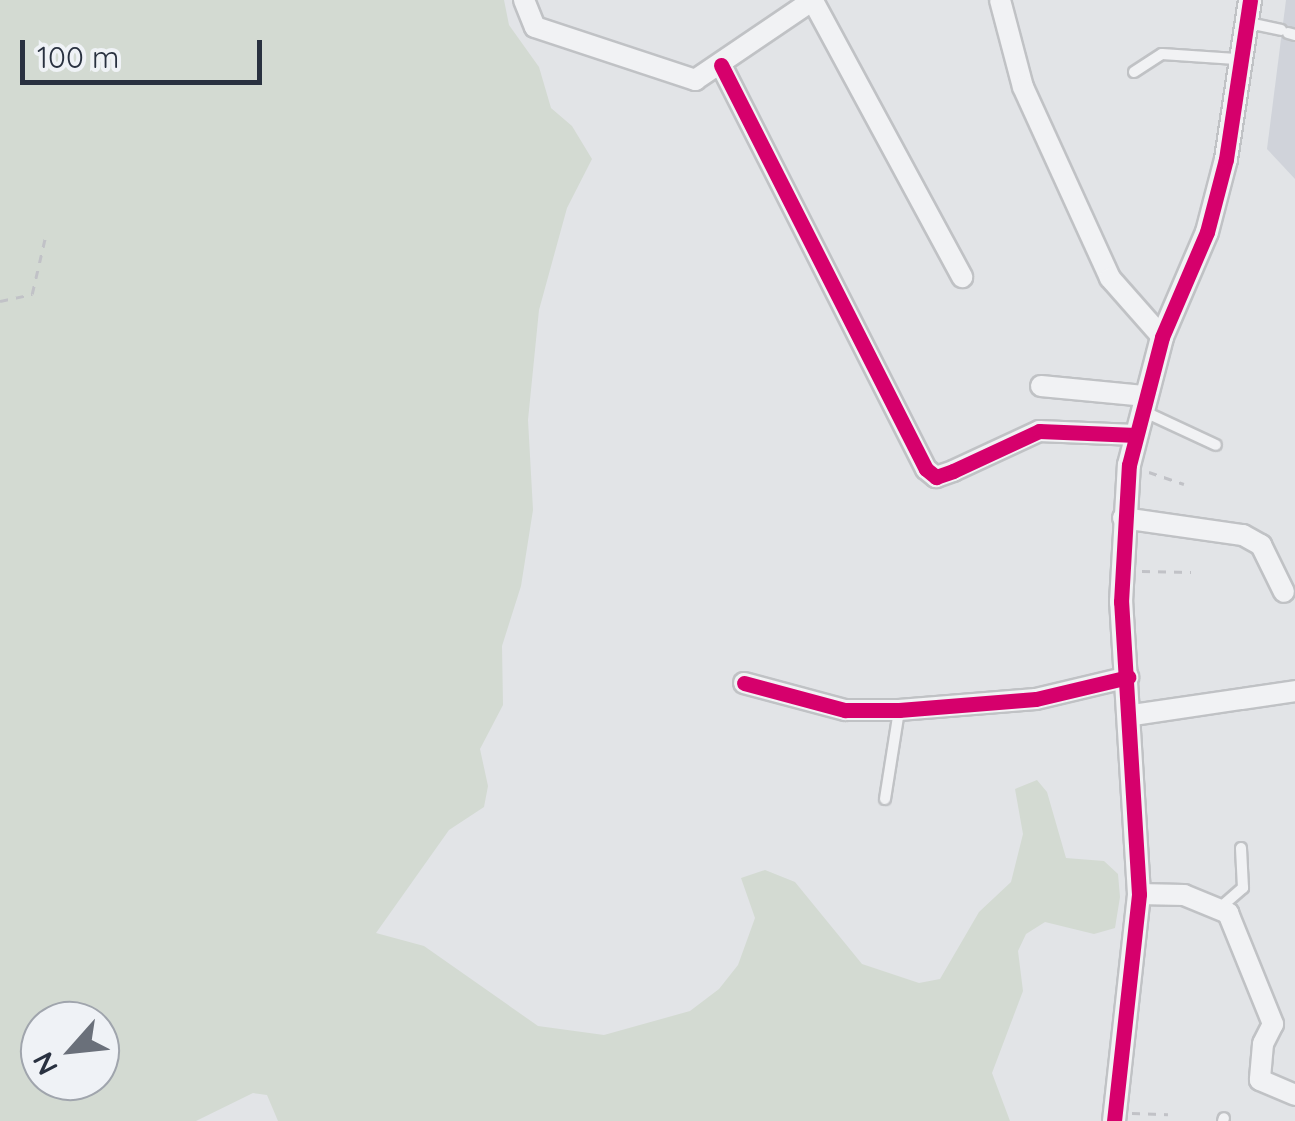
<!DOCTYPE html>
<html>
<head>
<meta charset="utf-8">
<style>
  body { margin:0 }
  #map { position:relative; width:1295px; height:1121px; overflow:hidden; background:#e2e4e7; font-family:Quicksand,sans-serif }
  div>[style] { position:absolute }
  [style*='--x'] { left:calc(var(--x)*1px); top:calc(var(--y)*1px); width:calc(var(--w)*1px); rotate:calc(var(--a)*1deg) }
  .built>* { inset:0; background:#d0d3da }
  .green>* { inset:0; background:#d3dad2 }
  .path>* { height:2.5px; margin-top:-1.25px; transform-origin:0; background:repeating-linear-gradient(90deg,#c1c2c7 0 8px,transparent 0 16px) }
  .roads { filter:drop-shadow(2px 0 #c0c2c5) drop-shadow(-2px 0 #c0c2c5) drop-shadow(0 2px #c0c2c5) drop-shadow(0 -2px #c0c2c5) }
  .service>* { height:10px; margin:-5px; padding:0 5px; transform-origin:5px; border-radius:5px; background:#f1f2f4 }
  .minor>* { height:20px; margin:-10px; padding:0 10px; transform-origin:10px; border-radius:10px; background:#f1f2f4 }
  .tertiary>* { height:22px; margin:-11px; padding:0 11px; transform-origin:11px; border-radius:11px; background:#f1f2f4 }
  .cycleway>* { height:15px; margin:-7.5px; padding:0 7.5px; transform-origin:7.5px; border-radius:7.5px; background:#d6006c }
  span { translate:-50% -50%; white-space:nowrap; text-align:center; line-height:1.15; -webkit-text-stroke:8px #eff2f6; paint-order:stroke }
  .north { position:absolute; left:20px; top:1001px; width:100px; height:100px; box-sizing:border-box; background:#eff2f6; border:2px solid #a0a5ad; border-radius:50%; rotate:243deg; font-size:28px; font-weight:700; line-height:40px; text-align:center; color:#293140 }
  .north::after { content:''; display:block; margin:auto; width:35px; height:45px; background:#6a707a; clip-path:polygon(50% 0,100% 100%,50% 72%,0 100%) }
  .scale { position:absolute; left:20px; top:40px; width:242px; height:45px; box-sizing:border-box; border:5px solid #293140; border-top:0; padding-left:12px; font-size:30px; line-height:35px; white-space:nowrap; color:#293140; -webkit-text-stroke:8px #eff2f6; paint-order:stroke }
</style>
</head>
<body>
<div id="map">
  <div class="built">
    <i style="clip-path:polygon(1286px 0,1295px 0,1295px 179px,1267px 149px)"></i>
  </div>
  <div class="green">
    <i style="clip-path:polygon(evenodd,0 0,504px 0,509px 25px,539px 67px,551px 108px,572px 126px,592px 159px,567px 208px,539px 310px,528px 420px,533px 510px,521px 586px,502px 646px,503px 705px,480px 749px,488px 786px,484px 807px,449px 830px,376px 933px,424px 946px,538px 1026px,604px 1035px,690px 1011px,719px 989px,738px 965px,755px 918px,741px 878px,765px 870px,795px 882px,862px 964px,919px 983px,940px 979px,979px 912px,1011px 882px,1023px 834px,1015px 789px,1037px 780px,1047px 792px,1066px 858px,1104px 861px,1118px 874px,1120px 897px,1115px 928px,1094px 934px,1045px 922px,1026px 934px,1018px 951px,1023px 991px,992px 1073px,1010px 1121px,278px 1121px,267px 1095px,253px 1093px,196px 1121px,0 1121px,0 0,40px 1021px,100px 1021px,100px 1081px,40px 1081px,40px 1021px)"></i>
  </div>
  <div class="path">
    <i style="--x:0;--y:301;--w:33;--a:-12"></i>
    <i style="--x:32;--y:294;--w:62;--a:-76.9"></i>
    <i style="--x:1149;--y:472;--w:37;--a:19"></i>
    <i style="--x:1142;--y:571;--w:49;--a:1.2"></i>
    <i style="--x:1132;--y:1113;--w:36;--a:2"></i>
  </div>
  <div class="roads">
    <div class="service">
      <i style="--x:1244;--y:22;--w:38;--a:12"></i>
      <i style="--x:1288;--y:33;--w:7;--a:16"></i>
      <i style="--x:1134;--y:72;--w:33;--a:-33"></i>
      <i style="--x:1162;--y:54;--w:74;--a:3.9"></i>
      <i style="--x:1145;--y:412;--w:78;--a:24.9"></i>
      <i style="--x:885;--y:799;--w:89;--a:-81"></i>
      <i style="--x:1222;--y:906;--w:28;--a:-41"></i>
      <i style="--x:1243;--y:888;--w:40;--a:-92.9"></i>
      <i style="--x:1223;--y:1121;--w:3;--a:-72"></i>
    </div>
    <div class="minor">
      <i style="--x:524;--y:0;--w:29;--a:68"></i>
      <i style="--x:535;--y:27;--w:169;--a:18.3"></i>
      <i style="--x:695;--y:80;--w:143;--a:-34.1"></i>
      <i style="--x:1000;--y:0;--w:90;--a:75.2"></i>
      <i style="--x:1023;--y:87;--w:210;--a:65.5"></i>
      <i style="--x:1110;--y:278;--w:79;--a:48.6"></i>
      <i style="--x:813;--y:1;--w:314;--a:61.6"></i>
      <i style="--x:721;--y:65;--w:453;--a:63.1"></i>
      <i style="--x:926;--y:469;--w:13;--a:39"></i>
      <i style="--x:936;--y:477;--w:18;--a:-19"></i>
      <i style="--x:953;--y:471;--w:95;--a:-24.9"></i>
      <i style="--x:1039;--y:431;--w:97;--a:2.4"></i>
      <i style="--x:1041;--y:386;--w:103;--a:5.5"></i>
      <i style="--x:1123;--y:518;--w:121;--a:8.1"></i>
      <i style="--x:1243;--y:535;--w:21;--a:29"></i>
      <i style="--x:1261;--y:545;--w:52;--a:63.9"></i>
      <i style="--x:744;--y:683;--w:105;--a:15"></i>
      <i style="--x:845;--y:710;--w:54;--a:0"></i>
      <i style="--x:899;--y:710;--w:137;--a:-4.6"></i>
      <i style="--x:1036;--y:699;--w:95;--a:-13.4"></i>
      <i style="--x:1133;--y:715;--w:164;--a:-8.4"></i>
      <i style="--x:1139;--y:894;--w:45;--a:1.3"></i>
      <i style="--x:1184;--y:895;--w:48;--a:22.2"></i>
      <i style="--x:1228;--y:913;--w:120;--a:67.9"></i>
      <i style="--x:1273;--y:1024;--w:22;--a:117"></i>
      <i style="--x:1263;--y:1044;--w:36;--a:95"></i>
      <i style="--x:1260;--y:1080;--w:38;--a:23"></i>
    </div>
    <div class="tertiary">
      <i style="--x:1114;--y:1121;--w:228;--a:-83.7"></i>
      <i style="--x:1139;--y:894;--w:293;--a:-93.5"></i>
      <i style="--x:1121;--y:602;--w:137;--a:-86.7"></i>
      <i style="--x:1129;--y:465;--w:132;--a:-75.5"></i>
      <i style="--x:1162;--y:337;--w:114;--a:-66.8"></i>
      <i style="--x:1207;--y:232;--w:75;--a:-75.4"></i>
      <i style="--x:1226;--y:159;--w:161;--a:-81.4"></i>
    </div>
  </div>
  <div class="cycleway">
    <i style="--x:721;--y:65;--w:453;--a:63.1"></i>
    <i style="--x:926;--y:469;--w:13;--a:39"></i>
    <i style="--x:936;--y:477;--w:18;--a:-19"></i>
    <i style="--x:953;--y:471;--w:95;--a:-24.9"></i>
    <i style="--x:1039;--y:431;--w:97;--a:2.4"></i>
    <i style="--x:744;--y:683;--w:105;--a:15"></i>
    <i style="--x:845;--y:710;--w:54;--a:0"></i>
    <i style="--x:899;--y:710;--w:137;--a:-4.6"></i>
    <i style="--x:1036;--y:699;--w:95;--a:-13.4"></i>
    <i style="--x:1114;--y:1121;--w:228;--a:-83.7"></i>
    <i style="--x:1139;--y:894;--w:293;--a:-93.5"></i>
    <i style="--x:1121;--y:602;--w:137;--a:-86.7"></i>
    <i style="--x:1129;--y:465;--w:132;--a:-75.5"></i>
    <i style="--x:1162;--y:337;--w:114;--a:-66.8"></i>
    <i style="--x:1207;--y:232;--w:75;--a:-75.4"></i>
    <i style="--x:1226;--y:159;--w:161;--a:-81.4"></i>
  </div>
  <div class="north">N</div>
  <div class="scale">100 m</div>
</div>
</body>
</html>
